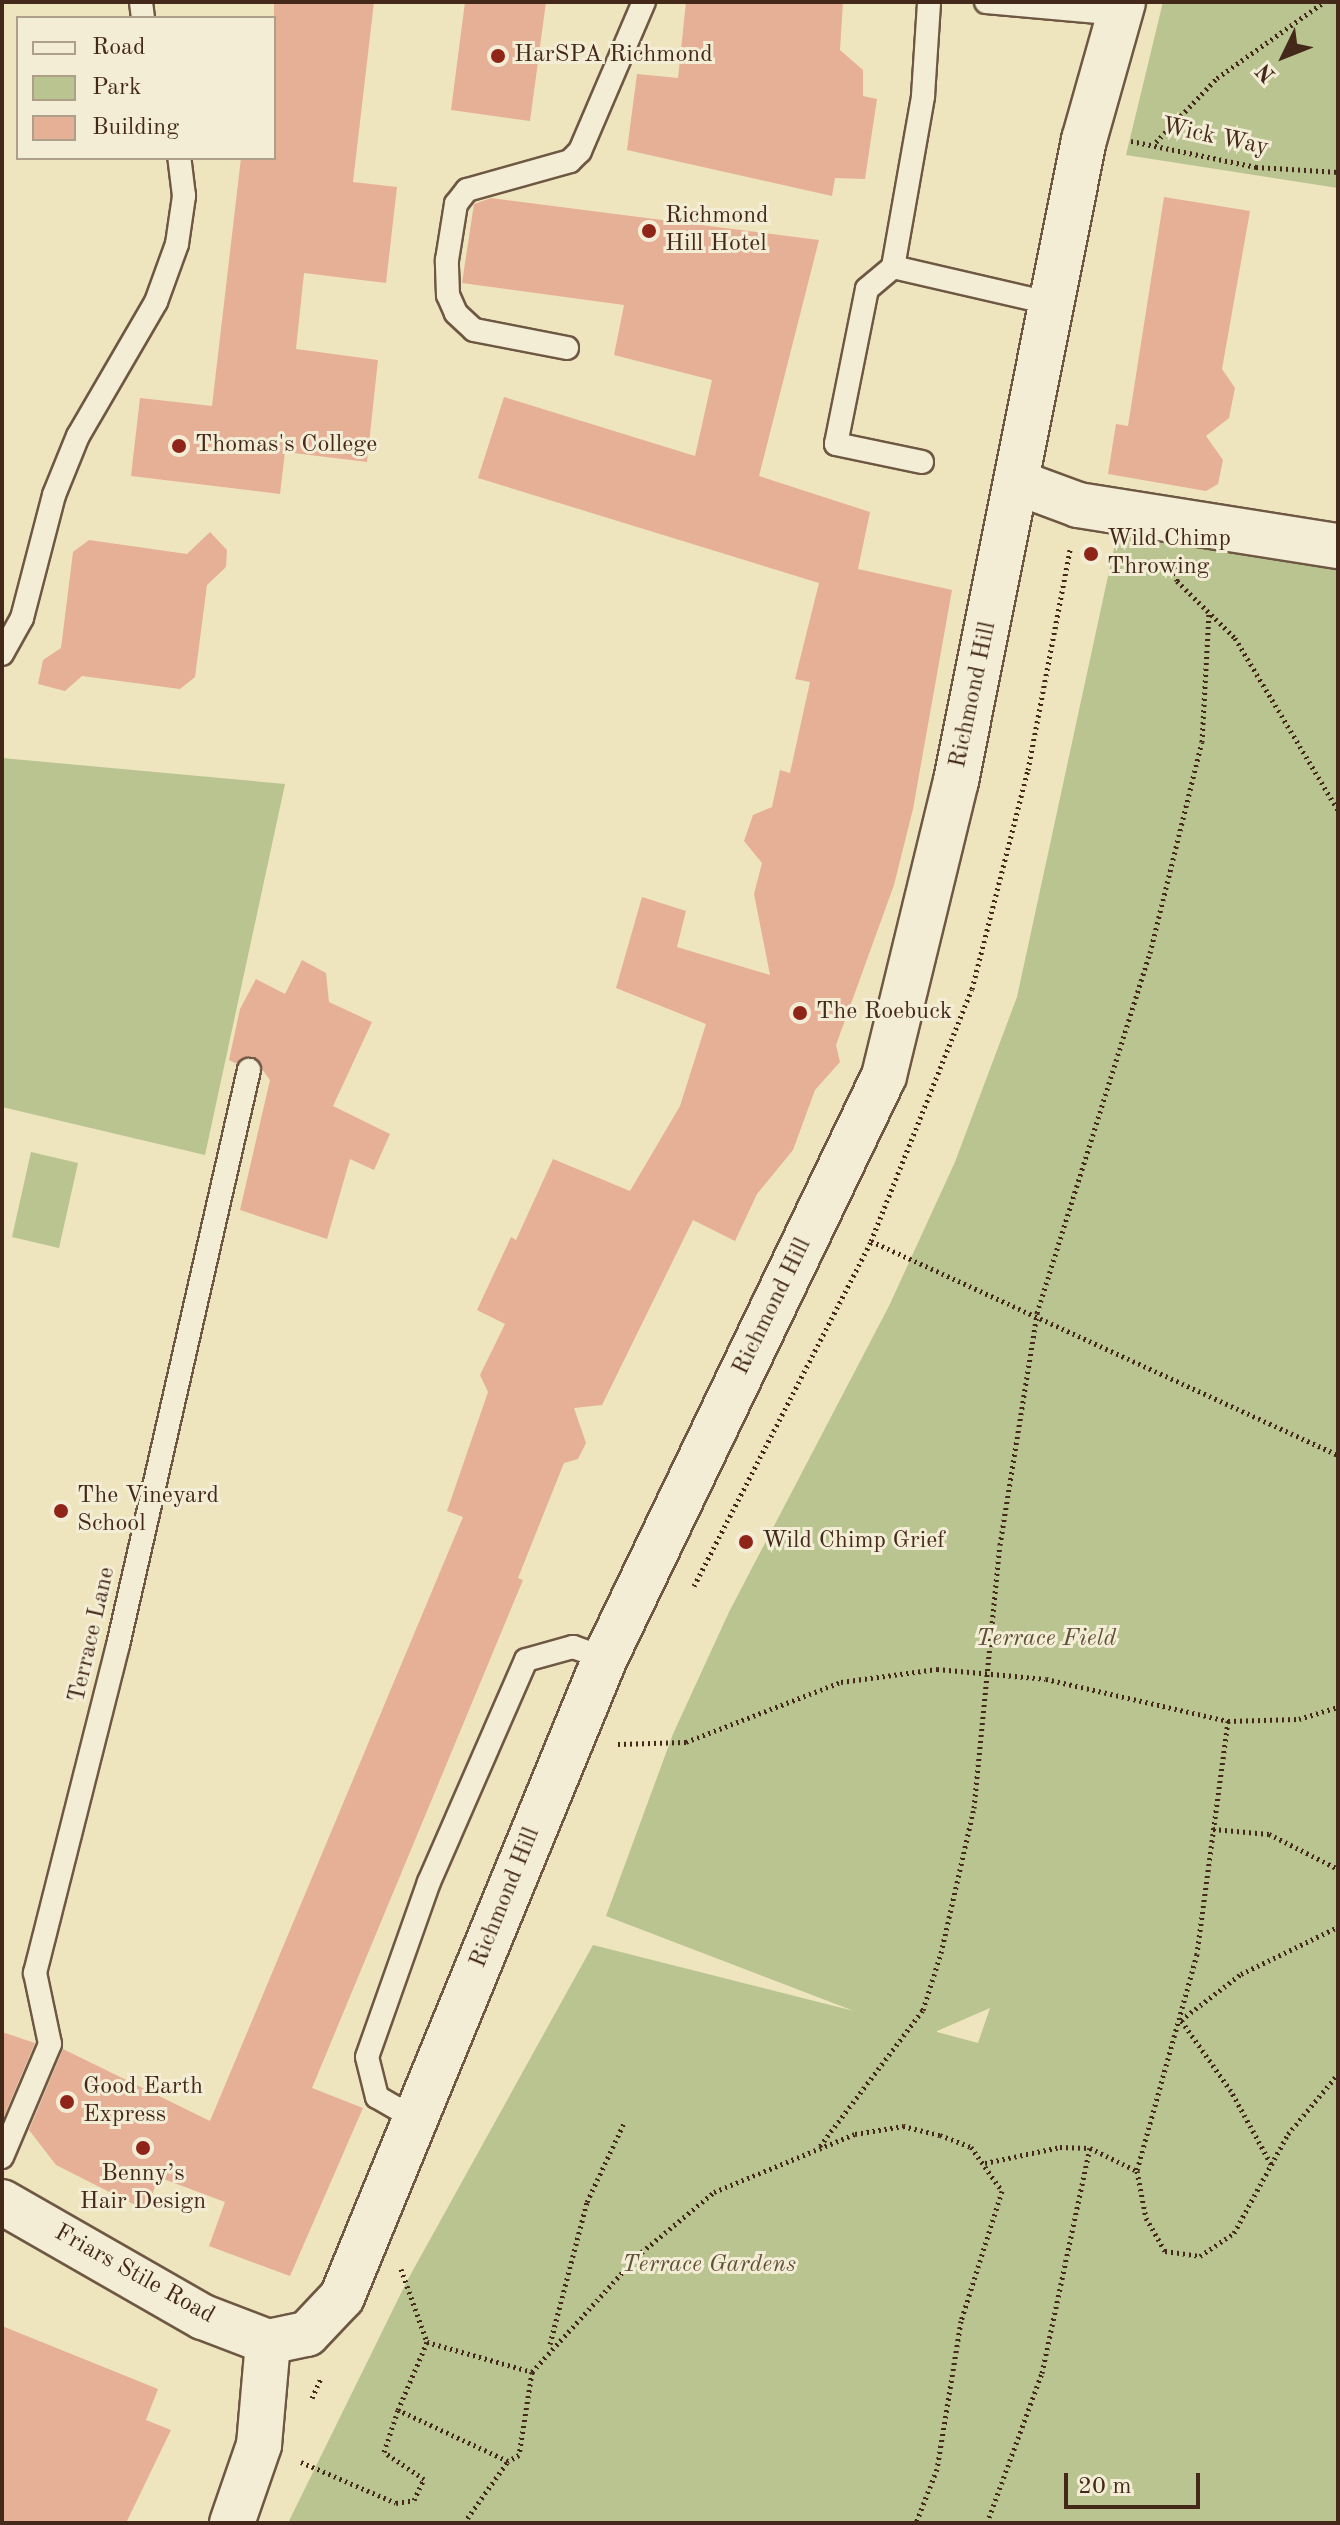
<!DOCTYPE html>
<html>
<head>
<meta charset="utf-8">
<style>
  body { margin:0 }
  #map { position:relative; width:1340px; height:2525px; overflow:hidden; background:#eee4be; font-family:"Old Standard TT",serif }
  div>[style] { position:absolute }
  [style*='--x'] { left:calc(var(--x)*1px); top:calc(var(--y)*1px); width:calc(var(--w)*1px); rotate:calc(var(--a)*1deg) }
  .green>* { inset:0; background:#b9c491 }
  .building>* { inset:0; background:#e6b097 }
  .path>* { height:5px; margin-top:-2.5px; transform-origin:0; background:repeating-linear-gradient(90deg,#44291a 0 2px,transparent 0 6px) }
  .roads { filter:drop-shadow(2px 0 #6e5843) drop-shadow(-2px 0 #6e5843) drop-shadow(0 2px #6e5843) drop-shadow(0 -2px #6e5843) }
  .lane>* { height:22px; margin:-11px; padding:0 11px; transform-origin:11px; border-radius:11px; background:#f4edd5 }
  .street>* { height:44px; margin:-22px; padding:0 22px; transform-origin:22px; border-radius:22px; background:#f4edd5 }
  .secondary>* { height:44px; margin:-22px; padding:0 22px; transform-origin:22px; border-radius:22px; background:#f4edd5 }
  .dots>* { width:22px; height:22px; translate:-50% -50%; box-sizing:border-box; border:4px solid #f4edd5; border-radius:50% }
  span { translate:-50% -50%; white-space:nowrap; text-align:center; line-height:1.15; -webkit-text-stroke:6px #f4edd5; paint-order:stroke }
  .poi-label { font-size:24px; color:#44291a }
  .left { translate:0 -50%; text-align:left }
  .street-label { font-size:24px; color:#44291a }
  .park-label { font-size:24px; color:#615038; font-style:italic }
  .frame { position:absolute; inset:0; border:4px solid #44291a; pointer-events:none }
  .legend { position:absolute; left:16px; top:16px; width:260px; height:144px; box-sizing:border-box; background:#f4edd5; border:2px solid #ae9f8a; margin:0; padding:10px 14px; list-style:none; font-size:24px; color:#44291a }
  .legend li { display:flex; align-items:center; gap:16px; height:40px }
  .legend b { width:40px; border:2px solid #ae9f8a }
  .north { position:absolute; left:1244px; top:16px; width:80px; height:80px; -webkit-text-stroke:6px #f4edd5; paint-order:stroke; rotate:227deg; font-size:22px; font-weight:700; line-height:32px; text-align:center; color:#44291a }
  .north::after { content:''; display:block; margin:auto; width:28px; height:36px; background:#44291a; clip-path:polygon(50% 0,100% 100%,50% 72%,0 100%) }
  .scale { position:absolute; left:1064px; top:2473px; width:136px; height:36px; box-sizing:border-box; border:4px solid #44291a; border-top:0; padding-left:10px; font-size:24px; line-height:28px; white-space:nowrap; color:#44291a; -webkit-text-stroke:6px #f4edd5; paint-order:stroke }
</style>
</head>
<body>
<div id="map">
  <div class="green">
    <i style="clip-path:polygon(1163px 2px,1338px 2px,1338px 188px,1126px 155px)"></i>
    <i style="clip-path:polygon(evenodd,1118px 530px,1338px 569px,1338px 2523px,288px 2523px,407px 2281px,593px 1945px,854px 2011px,606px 1916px,673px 1734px,729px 1612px,889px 1306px,955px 1162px,1017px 997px,1118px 530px,990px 2008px,978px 2043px,937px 2032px,937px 2031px,990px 2008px)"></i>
    <i style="clip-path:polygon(2px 758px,285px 784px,205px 1155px,2px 1107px)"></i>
    <i style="clip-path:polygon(31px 1152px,78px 1163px,59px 1248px,12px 1237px)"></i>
  </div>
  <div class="building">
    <i style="clip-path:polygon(274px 2px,374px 2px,353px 182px,397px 187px,386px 283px,304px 273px,296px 349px,378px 360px,367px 462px,285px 452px,280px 494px,131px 476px,140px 398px,212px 406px,241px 158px,274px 158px)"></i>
    <i style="clip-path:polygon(465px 2px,546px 2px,530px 121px,451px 110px)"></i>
    <i style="clip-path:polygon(686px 2px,843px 2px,840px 50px,863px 70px,863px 96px,877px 99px,865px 179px,835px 178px,832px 196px,627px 150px,637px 74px,678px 78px)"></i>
    <i style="clip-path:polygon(1164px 197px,1250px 211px,1222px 369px,1235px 388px,1229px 418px,1206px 436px,1223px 460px,1218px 484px,1206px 491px,1108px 474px,1116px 424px,1128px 426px)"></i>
    <i style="clip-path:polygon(491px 198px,819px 240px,759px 476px,870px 512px,858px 569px,952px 590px,913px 809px,894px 885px,836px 1045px,840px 1062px,815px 1090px,793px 1150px,757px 1194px,735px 1241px,693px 1220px,602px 1405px,574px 1408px,586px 1443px,578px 1459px,564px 1463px,518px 1578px,523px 1580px,312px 2088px,363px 2108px,290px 2276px,209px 2246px,225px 2202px,158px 2177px,147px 2211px,56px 2165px,29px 2130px,63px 2049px,210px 2121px,463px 1517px,447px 1511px,488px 1392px,480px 1375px,505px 1324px,477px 1310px,511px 1237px,516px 1240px,553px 1159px,630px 1191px,680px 1106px,706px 1024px,616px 988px,642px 897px,686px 911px,677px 947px,770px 975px,754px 894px,762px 863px,744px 841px,753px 815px,772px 807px,780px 770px,790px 773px,810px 682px,795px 679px,819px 583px,478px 478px,504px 397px,695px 456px,712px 380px,614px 355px,624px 305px,462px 283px,474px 204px)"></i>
    <i style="clip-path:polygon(210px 532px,227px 550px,226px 567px,207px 585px,195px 677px,180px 689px,82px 676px,65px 691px,38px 684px,43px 660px,61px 648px,73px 552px,89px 540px,187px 554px)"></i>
    <i style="clip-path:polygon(302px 960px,326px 973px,329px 1002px,372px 1022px,333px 1106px,390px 1134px,374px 1170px,350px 1159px,327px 1239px,240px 1210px,270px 1080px,253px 1057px,237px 1064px,229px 1060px,240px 1009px,256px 979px,285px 994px)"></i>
    <i style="clip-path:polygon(2px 2032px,35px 2043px,2px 2121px)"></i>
    <i style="clip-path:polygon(2px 2326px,158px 2389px,146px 2420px,171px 2430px,126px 2523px,2px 2523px)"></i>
  </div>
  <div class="path">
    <i style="--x:1131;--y:141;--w:128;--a:11.7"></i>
    <i style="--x:1256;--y:167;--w:82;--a:3.5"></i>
    <i style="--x:1156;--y:142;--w:88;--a:-46.4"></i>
    <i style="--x:1217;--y:78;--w:131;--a:-35.4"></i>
    <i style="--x:1176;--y:567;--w:14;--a:86"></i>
    <i style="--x:1177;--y:581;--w:81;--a:44.5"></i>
    <i style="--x:1235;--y:638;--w:200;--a:59.1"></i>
    <i style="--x:871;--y:1241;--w:514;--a:24.62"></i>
    <i style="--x:694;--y:1586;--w:388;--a:-62.8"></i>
    <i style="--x:871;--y:1241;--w:271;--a:-68.2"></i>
    <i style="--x:972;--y:989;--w:226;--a:-75.7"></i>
    <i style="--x:1028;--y:770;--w:225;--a:-79.2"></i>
    <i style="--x:1228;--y:1721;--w:235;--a:97.6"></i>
    <i style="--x:1197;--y:1954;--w:225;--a:105.5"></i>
    <i style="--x:1137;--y:2171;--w:48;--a:79.2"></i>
    <i style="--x:1146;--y:2218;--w:38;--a:60"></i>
    <i style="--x:1165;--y:2251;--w:35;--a:8"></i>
    <i style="--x:1200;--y:2256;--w:41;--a:-34.1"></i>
    <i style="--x:1234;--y:2233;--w:113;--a:-61.4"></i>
    <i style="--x:1288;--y:2134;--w:78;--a:-50.2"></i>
    <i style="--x:618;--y:1744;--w:68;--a:-1.7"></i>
    <i style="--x:686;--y:1742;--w:166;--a:-21.2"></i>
    <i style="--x:841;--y:1682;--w:97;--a:-7.7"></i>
    <i style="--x:937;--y:1669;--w:109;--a:5.2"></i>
    <i style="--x:1046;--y:1679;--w:187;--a:13"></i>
    <i style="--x:1228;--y:1721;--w:71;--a:-1.6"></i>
    <i style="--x:1299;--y:1719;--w:41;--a:-17.1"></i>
    <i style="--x:1213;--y:1829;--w:56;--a:5.1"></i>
    <i style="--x:1269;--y:1834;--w:77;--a:26.9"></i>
    <i style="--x:820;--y:2146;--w:171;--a:-52.9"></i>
    <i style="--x:923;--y:2010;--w:60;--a:-72.5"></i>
    <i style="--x:941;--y:1953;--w:149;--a:-77.2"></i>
    <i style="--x:974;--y:1808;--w:264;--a:-84.4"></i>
    <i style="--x:1000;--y:1545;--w:235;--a:-80.9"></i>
    <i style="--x:1037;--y:1313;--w:377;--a:-72.6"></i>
    <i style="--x:1150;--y:953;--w:217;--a:-76.2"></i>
    <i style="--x:1202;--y:742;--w:129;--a:-86.9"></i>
    <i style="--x:985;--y:2163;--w:77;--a:-12"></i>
    <i style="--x:1060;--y:2147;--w:30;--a:2"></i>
    <i style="--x:1090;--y:2148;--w:52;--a:26.1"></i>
    <i style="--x:1271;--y:2164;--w:83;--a:-118.7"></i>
    <i style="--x:1231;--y:2091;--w:87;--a:-125.2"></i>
    <i style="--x:1181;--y:2020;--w:76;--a:-37.5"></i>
    <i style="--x:1241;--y:1974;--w:108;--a:-25.9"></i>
    <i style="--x:401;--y:2269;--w:77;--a:70.4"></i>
    <i style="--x:427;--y:2342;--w:109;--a:15.9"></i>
    <i style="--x:532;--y:2372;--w:84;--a:98.9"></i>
    <i style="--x:519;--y:2455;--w:13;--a:151"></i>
    <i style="--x:508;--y:2461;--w:121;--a:-155.1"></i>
    <i style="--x:398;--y:2410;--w:74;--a:-66.9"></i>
    <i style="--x:550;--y:2344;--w:147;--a:-75.4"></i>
    <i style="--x:587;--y:2202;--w:87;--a:-64.9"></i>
    <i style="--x:532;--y:2372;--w:156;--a:-47.8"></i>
    <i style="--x:637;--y:2256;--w:100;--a:-39.7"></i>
    <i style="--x:714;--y:2192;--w:152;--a:-22.4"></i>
    <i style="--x:855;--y:2134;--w:49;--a:-9.5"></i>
    <i style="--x:903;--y:2126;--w:38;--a:14"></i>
    <i style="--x:940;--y:2135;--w:33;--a:21"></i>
    <i style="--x:971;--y:2147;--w:54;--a:54.8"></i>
    <i style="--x:1002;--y:2191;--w:136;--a:107.5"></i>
    <i style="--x:961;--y:2321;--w:150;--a:99.2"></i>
    <i style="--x:937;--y:2469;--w:58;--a:111.3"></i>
    <i style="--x:312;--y:2398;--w:22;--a:-66"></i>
    <i style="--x:301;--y:2462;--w:103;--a:23.3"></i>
    <i style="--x:396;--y:2503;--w:18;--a:-9"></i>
    <i style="--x:414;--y:2500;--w:23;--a:-65"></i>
    <i style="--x:424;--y:2479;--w:48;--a:-146"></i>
    <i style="--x:384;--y:2452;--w:44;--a:-71.6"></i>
    <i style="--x:464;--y:2523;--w:76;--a:-54.6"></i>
    <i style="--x:987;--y:2523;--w:160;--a:-69.9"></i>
    <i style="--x:1042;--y:2373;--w:230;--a:-78"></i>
  </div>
  <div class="roads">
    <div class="lane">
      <i style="--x:141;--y:2;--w:16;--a:83"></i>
      <i style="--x:986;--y:2;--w:135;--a:5.1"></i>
      <i style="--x:893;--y:267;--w:164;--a:13"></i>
      <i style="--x:567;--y:348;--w:95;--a:-169"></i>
      <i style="--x:474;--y:330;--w:25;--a:-137"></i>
      <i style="--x:456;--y:313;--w:20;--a:-114"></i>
      <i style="--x:448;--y:295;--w:35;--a:-92"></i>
      <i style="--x:447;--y:260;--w:57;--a:-80.9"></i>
      <i style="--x:456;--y:204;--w:18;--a:-52"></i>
      <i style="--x:467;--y:190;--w:107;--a:-15.7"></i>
      <i style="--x:570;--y:161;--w:14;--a:-45"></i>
      <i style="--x:580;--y:151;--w:162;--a:-66.8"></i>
      <i style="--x:922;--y:462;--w:88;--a:-168.2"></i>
      <i style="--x:836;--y:444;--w:158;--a:-78.7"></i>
      <i style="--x:867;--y:289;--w:34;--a:-40"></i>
      <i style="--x:893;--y:267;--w:174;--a:-80"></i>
      <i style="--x:923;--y:96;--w:94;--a:-86.3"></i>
      <i style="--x:2;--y:654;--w:41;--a:-60.9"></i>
      <i style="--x:22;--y:618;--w:127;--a:-75.4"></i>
      <i style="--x:54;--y:495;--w:64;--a:-67.9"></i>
      <i style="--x:78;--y:436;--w:155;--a:-59.8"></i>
      <i style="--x:156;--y:302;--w:62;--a:-70.1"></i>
      <i style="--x:177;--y:244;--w:49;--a:-81.7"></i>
      <i style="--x:184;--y:196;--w:38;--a:-97"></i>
      <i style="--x:417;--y:2120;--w:46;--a:-150.1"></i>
      <i style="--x:377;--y:2097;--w:41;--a:-104"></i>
      <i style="--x:367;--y:2057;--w:186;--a:-70.5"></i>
      <i style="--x:429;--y:1882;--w:242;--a:-66.4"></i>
      <i style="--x:526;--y:1660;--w:49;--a:-15.5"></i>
      <i style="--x:573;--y:1647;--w:34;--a:19"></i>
      <i style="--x:2;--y:2157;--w:123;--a:-67"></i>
      <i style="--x:50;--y:2044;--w:73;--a:-101.9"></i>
      <i style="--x:35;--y:1973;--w:338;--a:-75.8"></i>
      <i style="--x:118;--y:1645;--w:590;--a:-77.17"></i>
    </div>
    <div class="street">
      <i style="--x:1019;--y:483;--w:63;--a:20.4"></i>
      <i style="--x:1078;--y:505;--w:263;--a:9"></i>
    </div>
    <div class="secondary">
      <i style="--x:2;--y:2202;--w:232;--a:29.8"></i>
      <i style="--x:203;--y:2317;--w:70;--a:21"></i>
      <i style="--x:268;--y:2342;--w:40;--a:-12"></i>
      <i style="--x:307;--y:2334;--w:51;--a:-46.6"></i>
      <i style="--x:342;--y:2297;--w:691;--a:-67.63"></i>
      <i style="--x:605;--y:1658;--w:645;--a:-64.39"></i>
      <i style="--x:884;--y:1076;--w:304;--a:-76.3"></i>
      <i style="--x:956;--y:781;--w:654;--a:-78.71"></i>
      <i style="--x:1084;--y:140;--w:143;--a:-74.2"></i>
      <i style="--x:232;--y:2523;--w:83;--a:-70.9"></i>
      <i style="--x:259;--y:2445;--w:103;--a:-85"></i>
    </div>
  </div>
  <div class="dots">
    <i style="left:498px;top:56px;background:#8f2418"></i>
    <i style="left:649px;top:231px;background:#8f2418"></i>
    <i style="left:179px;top:446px;background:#8f2418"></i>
    <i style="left:1091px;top:554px;background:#8f2418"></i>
    <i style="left:800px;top:1013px;background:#8f2418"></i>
    <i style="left:61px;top:1511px;background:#8f2418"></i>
    <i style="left:746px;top:1542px;background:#8f2418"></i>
    <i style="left:67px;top:2102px;background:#8f2418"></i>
    <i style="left:143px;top:2148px;background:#8f2418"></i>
  </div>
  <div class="poi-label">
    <span class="left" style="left:514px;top:56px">HarSPA Richmond</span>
    <span class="left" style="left:665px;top:231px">Richmond<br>Hill Hotel</span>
    <span class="left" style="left:195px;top:446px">Thomas's College</span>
    <span class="left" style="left:1107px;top:554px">Wild Chimp<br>Throwing</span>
    <span class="left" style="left:816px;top:1013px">The Roebuck</span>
    <span class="left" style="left:77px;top:1511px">The Vineyard<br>School</span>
    <span class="left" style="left:762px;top:1542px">Wild Chimp Grief</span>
    <span class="left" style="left:83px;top:2102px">Good Earth<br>Express</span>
    <span style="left:143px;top:2189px">Benny’s<br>Hair Design</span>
  </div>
  <div class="street-label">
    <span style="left:1215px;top:138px;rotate:12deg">Wick Way</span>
    <span style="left:974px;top:695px;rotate:-78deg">Richmond Hill</span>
    <span style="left:773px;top:1307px;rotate:-64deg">Richmond Hill</span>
    <span style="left:93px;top:1635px;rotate:-77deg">Terrace Lane</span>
    <span style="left:506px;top:1898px;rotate:-68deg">Richmond Hill</span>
    <span style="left:134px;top:2275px;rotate:29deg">Friars Stile Road</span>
  </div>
  <div class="park-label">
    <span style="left:1046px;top:1640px">Terrace Field</span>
    <span style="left:709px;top:2266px">Terrace Gardens</span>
  </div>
  <div class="frame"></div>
  <ul class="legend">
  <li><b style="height:10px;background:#f4edd5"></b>Road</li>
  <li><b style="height:22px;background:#b9c491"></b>Park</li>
  <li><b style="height:22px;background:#e6b097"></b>Building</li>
  </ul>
  <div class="north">N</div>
  <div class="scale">20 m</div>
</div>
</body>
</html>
